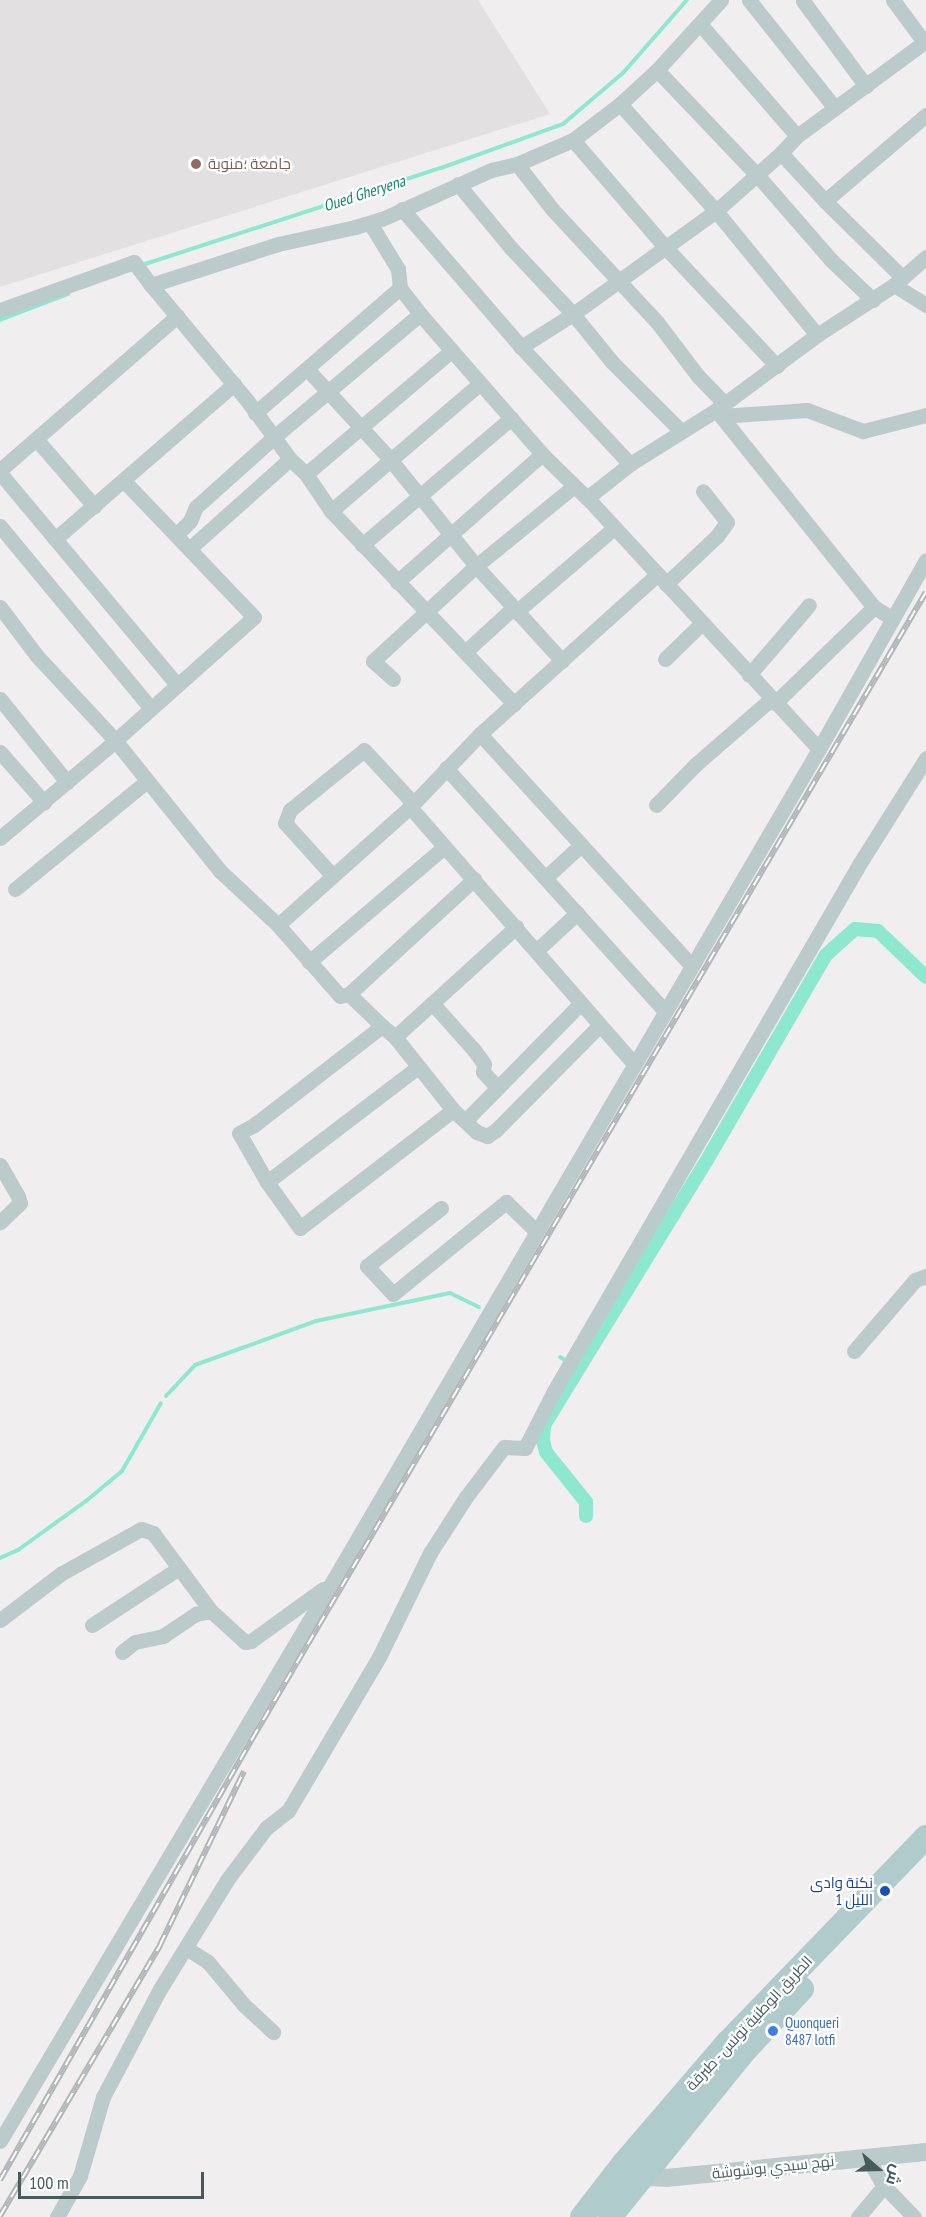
<!DOCTYPE html>
<html>
<head>
<meta charset="utf-8">
<style>
  body { margin:0 }
  #map { position:relative; width:926px; height:2217px; overflow:hidden; background:#f1eef0; font-family:"PT Sans Narrow",Cairo,sans-serif }
  div>[style] { position:absolute }
  [style*='--x'] { left:calc(var(--x)*1px); top:calc(var(--y)*1px); width:calc(var(--w)*1px); rotate:calc(var(--a)*1deg) }
  .education>* { inset:0; background:#e2e0e1 }
  .stream>* { height:4px; margin:-2px; padding:0 2px; transform-origin:2px; border-radius:2px; background:#8ee8d0 }
  .canal>* { height:14px; margin:-7px; padding:0 7px; transform-origin:7px; border-radius:7px; background:#8ee8d0 }
  .minor>* { height:15px; margin:-7.5px; padding:0 7.5px; transform-origin:7.5px; border-radius:7.5px; background:#bbcbcb }
  .tertiary>* { height:18px; margin:-9px; padding:0 9px; transform-origin:9px; border-radius:9px; background:#bbcbcb }
  .primary>* { height:24px; margin:-12px; padding:0 12px; transform-origin:12px; border-radius:12px; background:#afcbcc }
  .rail>* { height:6px; margin-top:-3px; transform-origin:0; background:repeating-linear-gradient(90deg,#fff 0 11px,#b1b7b9 0 22px); box-sizing:border-box; border-block:2px solid #b1b7b9 }
  .dots>* { width:16px; height:16px; translate:-50% -50%; box-sizing:border-box; border:3px solid #fff; border-radius:50% }
  span { translate:-50% -50%; white-space:nowrap; text-align:center; line-height:1.15; -webkit-text-stroke:4.5px #fff; paint-order:stroke }
  .education-label { font-size:15px; color:#785e54 }
  .left { translate:0 -50%; text-align:left }
  .transit-label { font-size:15px; color:#164399 }
  .right { translate:-100% -50%; text-align:right }
  .shop-label { font-size:15px; color:#366cbe }
  .street-label { font-size:15px; color:#475b5b }
  .water-label { font-size:16px; color:#138668; font-style:italic }
  .north { position:absolute; left:848px; top:2139px; width:60px; height:60px; -webkit-text-stroke:4px #fff; paint-order:stroke; rotate:110deg; font-size:16px; font-weight:700; line-height:24px; text-align:center; color:#475b5b }
  .north::after { content:''; display:block; margin:auto; width:21px; height:27px; background:#475b5b; clip-path:polygon(50% 0,100% 100%,50% 72%,0 100%) }
  .scale { position:absolute; left:18px; top:2172px; width:186px; height:27px; box-sizing:border-box; border:3px solid #475b5b; border-top:0; padding-left:8px; font-size:18px; line-height:21px; white-space:nowrap; color:#475b5b; -webkit-text-stroke:4px #fff; paint-order:stroke }
</style>
</head>
<body>
<div id="map">
  <div class="education">
    <i style="clip-path:polygon(0 0,478px 0,550px 114px,0 287px)"></i>
  </div>
  <div class="stream">
    <i style="--x:142;--y:265;--w:314;--a:-18"></i>
    <i style="--x:441;--y:168;--w:130;--a:-19.8"></i>
    <i style="--x:563;--y:124;--w:79;--a:-40.4"></i>
    <i style="--x:623;--y:73;--w:97;--a:-48.8"></i>
    <i style="--x:0;--y:320;--w:73;--a:-20.9"></i>
    <i style="--x:560;--y:1357;--w:9;--a:32"></i>
    <i style="--x:166;--y:1396;--w:42;--a:-46.9"></i>
    <i style="--x:195;--y:1365;--w:129;--a:-20"></i>
    <i style="--x:316;--y:1321;--w:137;--a:-11.8"></i>
    <i style="--x:450;--y:1293;--w:32;--a:26"></i>
    <i style="--x:0;--y:1558;--w:20;--a:-24"></i>
    <i style="--x:18;--y:1550;--w:84;--a:-35.8"></i>
    <i style="--x:86;--y:1501;--w:47;--a:-39.8"></i>
    <i style="--x:122;--y:1471;--w:78;--a:-60.2"></i>
  </div>
  <div class="canal">
    <i style="--x:586;--y:1516;--w:14;--a:-90"></i>
    <i style="--x:586;--y:1502;--w:64;--a:-128.7"></i>
    <i style="--x:546;--y:1452;--w:11;--a:-105"></i>
    <i style="--x:543;--y:1441;--w:16;--a:-86"></i>
    <i style="--x:544;--y:1425;--w:311;--a:-58.4"></i>
    <i style="--x:707;--y:1160;--w:237;--a:-59.9"></i>
    <i style="--x:826;--y:955;--w:39;--a:-42"></i>
    <i style="--x:855;--y:929;--w:23;--a:5"></i>
    <i style="--x:878;--y:931;--w:66;--a:43.8"></i>
  </div>
  <div class="minor">
    <i style="--x:749;--y:0;--w:138;--a:51.5"></i>
    <i style="--x:893;--y:0;--w:52;--a:53.6"></i>
    <i style="--x:803;--y:1;--w:106;--a:53.5"></i>
    <i style="--x:700;--y:24;--w:148;--a:49.1"></i>
    <i style="--x:657;--y:70;--w:146;--a:46.4"></i>
    <i style="--x:758;--y:176;--w:111;--a:49"></i>
    <i style="--x:831;--y:260;--w:58;--a:43.6"></i>
    <i style="--x:620;--y:104;--w:144;--a:48.1"></i>
    <i style="--x:716;--y:211;--w:160;--a:50.8"></i>
    <i style="--x:573;--y:140;--w:143;--a:49.3"></i>
    <i style="--x:666;--y:248;--w:162;--a:46.8"></i>
    <i style="--x:517;--y:164;--w:57;--a:52.1"></i>
    <i style="--x:552;--y:209;--w:154;--a:47.1"></i>
    <i style="--x:657;--y:322;--w:68;--a:52.8"></i>
    <i style="--x:698;--y:376;--w:39;--a:46"></i>
    <i style="--x:458;--y:184;--w:83;--a:50.4"></i>
    <i style="--x:511;--y:248;--w:91;--a:46.8"></i>
    <i style="--x:573;--y:314;--w:62;--a:147.6"></i>
    <i style="--x:825;--y:201;--w:133;--a:-40.4"></i>
    <i style="--x:402;--y:209;--w:182;--a:49.2"></i>
    <i style="--x:521;--y:347;--w:160;--a:47"></i>
    <i style="--x:370;--y:223;--w:54;--a:58.7"></i>
    <i style="--x:398;--y:269;--w:19;--a:84"></i>
    <i style="--x:400;--y:288;--w:33;--a:52"></i>
    <i style="--x:420;--y:314;--w:186;--a:48.9"></i>
    <i style="--x:542;--y:454;--w:63;--a:44.4"></i>
    <i style="--x:902;--y:277;--w:108;--a:-135.4"></i>
    <i style="--x:825;--y:201;--w:65;--a:-132.5"></i>
    <i style="--x:781;--y:153;--w:23;--a:-47"></i>
    <i style="--x:797;--y:136;--w:160;--a:-36.4"></i>
    <i style="--x:151;--y:285;--w:148;--a:50.2"></i>
    <i style="--x:246;--y:399;--w:74;--a:53.7"></i>
    <i style="--x:290;--y:459;--w:22;--a:43"></i>
    <i style="--x:306;--y:474;--w:45;--a:56"></i>
    <i style="--x:331;--y:511;--w:266;--a:46.5"></i>
    <i style="--x:894;--y:285;--w:38;--a:32"></i>
    <i style="--x:0;--y:310;--w:142;--a:-19.7"></i>
    <i style="--x:134;--y:262;--w:29;--a:54"></i>
    <i style="--x:151;--y:285;--w:133;--a:-17.9"></i>
    <i style="--x:278;--y:244;--w:79;--a:-12.4"></i>
    <i style="--x:355;--y:227;--w:28;--a:-17"></i>
    <i style="--x:382;--y:219;--w:120;--a:-24.2"></i>
    <i style="--x:491;--y:170;--w:27;--a:-13"></i>
    <i style="--x:517;--y:164;--w:61;--a:-23.2"></i>
    <i style="--x:573;--y:140;--w:59;--a:-37.5"></i>
    <i style="--x:620;--y:104;--w:50;--a:-42.6"></i>
    <i style="--x:657;--y:70;--w:95;--a:-47.6"></i>
    <i style="--x:307;--y:369;--w:121;--a:47.3"></i>
    <i style="--x:389;--y:458;--w:139;--a:51.1"></i>
    <i style="--x:476;--y:566;--w:128;--a:47.8"></i>
    <i style="--x:716;--y:410;--w:253;--a:51.3"></i>
    <i style="--x:874;--y:607;--w:22;--a:32"></i>
    <i style="--x:255;--y:413;--w:191;--a:-40.8"></i>
    <i style="--x:721;--y:416;--w:86;--a:-4"></i>
    <i style="--x:807;--y:410;--w:60;--a:20.6"></i>
    <i style="--x:863;--y:431;--w:65;--a:-14.3"></i>
    <i style="--x:681;--y:431;--w:98;--a:-135"></i>
    <i style="--x:612;--y:362;--w:62;--a:-129.1"></i>
    <i style="--x:573;--y:314;--w:176;--a:-35.8"></i>
    <i style="--x:716;--y:211;--w:87;--a:-41.7"></i>
    <i style="--x:36;--y:439;--w:89;--a:49.1"></i>
    <i style="--x:0;--y:470;--w:235;--a:-41"></i>
    <i style="--x:0;--y:473;--w:276;--a:50.1"></i>
    <i style="--x:306;--y:474;--w:190;--a:-40.3"></i>
    <i style="--x:331;--y:511;--w:195;--a:-40.6"></i>
    <i style="--x:0;--y:526;--w:235;--a:50.4"></i>
    <i style="--x:176;--y:535;--w:20;--a:-45"></i>
    <i style="--x:190;--y:521;--w:15;--a:-67"></i>
    <i style="--x:196;--y:507;--w:105;--a:-41.9"></i>
    <i style="--x:274;--y:437;--w:191;--a:-40.1"></i>
    <i style="--x:55;--y:539;--w:237;--a:-40.9"></i>
    <i style="--x:362;--y:545;--w:196;--a:-40.4"></i>
    <i style="--x:189;--y:549;--w:135;--a:-41.7"></i>
    <i style="--x:397;--y:582;--w:193;--a:-41.4"></i>
    <i style="--x:666;--y:584;--w:70;--a:-43.3"></i>
    <i style="--x:717;--y:536;--w:17;--a:-54"></i>
    <i style="--x:727;--y:522;--w:39;--a:-128"></i>
    <i style="--x:0;--y:607;--w:61;--a:52.9"></i>
    <i style="--x:37;--y:656;--w:113;--a:47.1"></i>
    <i style="--x:114;--y:739;--w:169;--a:51.2"></i>
    <i style="--x:220;--y:871;--w:79;--a:43"></i>
    <i style="--x:278;--y:925;--w:94;--a:48.9"></i>
    <i style="--x:340;--y:996;--w:9;--a:-13"></i>
    <i style="--x:349;--y:994;--w:170;--a:-42.6"></i>
    <i style="--x:516;--y:612;--w:130;--a:-40.6"></i>
    <i style="--x:465;--y:652;--w:65;--a:-42.5"></i>
    <i style="--x:665;--y:659;--w:52;--a:-44.2"></i>
    <i style="--x:749;--y:675;--w:92;--a:-49.4"></i>
    <i style="--x:393;--y:679;--w:27;--a:-138"></i>
    <i style="--x:373;--y:661;--w:140;--a:-42.7"></i>
    <i style="--x:476;--y:566;--w:125;--a:-39.2"></i>
    <i style="--x:0;--y:699;--w:107;--a:51.1"></i>
    <i style="--x:775;--y:703;--w:138;--a:-44.1"></i>
    <i style="--x:480;--y:734;--w:314;--a:47.6"></i>
    <i style="--x:819;--y:749;--w:342;--a:-132.7"></i>
    <i style="--x:587;--y:498;--w:55;--a:-38.3"></i>
    <i style="--x:630;--y:464;--w:102;--a:-32.1"></i>
    <i style="--x:716;--y:410;--w:126;--a:-36.6"></i>
    <i style="--x:817;--y:335;--w:92;--a:-33"></i>
    <i style="--x:894;--y:285;--w:43;--a:-41.2"></i>
    <i style="--x:0;--y:752;--w:67;--a:48.7"></i>
    <i style="--x:446;--y:768;--w:327;--a:48"></i>
    <i style="--x:656;--y:805;--w:56;--a:-45.7"></i>
    <i style="--x:695;--y:765;--w:101;--a:-41"></i>
    <i style="--x:410;--y:807;--w:341;--a:48.9"></i>
    <i style="--x:0;--y:838;--w:141;--a:-40.1"></i>
    <i style="--x:108;--y:747;--w:195;--a:-41.7"></i>
    <i style="--x:254;--y:617;--w:188;--a:-133.7"></i>
    <i style="--x:332;--y:875;--w:70;--a:-132.1"></i>
    <i style="--x:285;--y:823;--w:14;--a:-69"></i>
    <i style="--x:290;--y:810;--w:95;--a:-39"></i>
    <i style="--x:364;--y:750;--w:72;--a:47.2"></i>
    <i style="--x:545;--y:878;--w:49;--a:-42.5"></i>
    <i style="--x:15;--y:889;--w:171;--a:-39.3"></i>
    <i style="--x:278;--y:925;--w:177;--a:-41.8"></i>
    <i style="--x:410;--y:807;--w:101;--a:-46.2"></i>
    <i style="--x:480;--y:734;--w:239;--a:-42"></i>
    <i style="--x:536;--y:951;--w:56;--a:-42.8"></i>
    <i style="--x:309;--y:962;--w:177;--a:-40.4"></i>
    <i style="--x:349;--y:994;--w:46;--a:44.1"></i>
    <i style="--x:432;--y:1003;--w:63;--a:48.2"></i>
    <i style="--x:474;--y:1050;--w:17;--a:54"></i>
    <i style="--x:484;--y:1064;--w:8;--a:97"></i>
    <i style="--x:483;--y:1072;--w:21;--a:47"></i>
    <i style="--x:395;--y:1037;--w:164;--a:-42.3"></i>
    <i style="--x:453;--y:1110;--w:193;--a:142.4"></i>
    <i style="--x:300;--y:1228;--w:57;--a:-125.7"></i>
    <i style="--x:267;--y:1182;--w:56;--a:-119.7"></i>
    <i style="--x:239;--y:1133;--w:17;--a:-28"></i>
    <i style="--x:254;--y:1125;--w:162;--a:-37.7"></i>
    <i style="--x:382;--y:1026;--w:17;--a:40"></i>
    <i style="--x:395;--y:1037;--w:93;--a:51.5"></i>
    <i style="--x:453;--y:1110;--w:33;--a:43"></i>
    <i style="--x:477;--y:1132;--w:11;--a:22"></i>
    <i style="--x:487;--y:1136;--w:11;--a:-34"></i>
    <i style="--x:496;--y:1130;--w:146;--a:-45.3"></i>
    <i style="--x:466;--y:1120;--w:164;--a:-45.5"></i>
    <i style="--x:0;--y:1165;--w:36;--a:60"></i>
    <i style="--x:18;--y:1196;--w:7;--a:74"></i>
    <i style="--x:20;--y:1203;--w:28;--a:136"></i>
    <i style="--x:267;--y:1182;--w:190;--a:-37.3"></i>
    <i style="--x:441;--y:1208;--w:94;--a:141.9"></i>
    <i style="--x:367;--y:1266;--w:38;--a:47"></i>
    <i style="--x:393;--y:1294;--w:146;--a:-39.2"></i>
    <i style="--x:506;--y:1202;--w:40;--a:44"></i>
    <i style="--x:854;--y:1351;--w:94;--a:-49.3"></i>
    <i style="--x:915;--y:1280;--w:12;--a:-20"></i>
    <i style="--x:0;--y:1620;--w:78;--a:-37.2"></i>
    <i style="--x:62;--y:1573;--w:90;--a:-29.1"></i>
    <i style="--x:141;--y:1529;--w:13;--a:18"></i>
    <i style="--x:153;--y:1533;--w:97;--a:53.4"></i>
    <i style="--x:211;--y:1611;--w:46;--a:42.4"></i>
    <i style="--x:245;--y:1642;--w:6;--a:-9"></i>
    <i style="--x:251;--y:1641;--w:89;--a:-35.8"></i>
    <i style="--x:92;--y:1625;--w:104;--a:-33.2"></i>
    <i style="--x:122;--y:1652;--w:16;--a:-38"></i>
    <i style="--x:135;--y:1642;--w:29;--a:-12"></i>
    <i style="--x:163;--y:1636;--w:40;--a:-34"></i>
    <i style="--x:196;--y:1614;--w:15;--a:-11"></i>
    <i style="--x:186;--y:1948;--w:26;--a:32"></i>
    <i style="--x:208;--y:1962;--w:56;--a:50.1"></i>
    <i style="--x:244;--y:2005;--w:40;--a:43"></i>
    <i style="--x:0;--y:2141;--w:648;--a:-59.28"></i>
    <i style="--x:331;--y:1584;--w:967;--a:-59.7"></i>
    <i style="--x:819;--y:749;--w:217;--a:-60.5"></i>
    <i style="--x:867;--y:2157;--w:34;--a:60"></i>
    <i style="--x:884;--y:2186;--w:43;--a:45.9"></i>
    <i style="--x:57;--y:2217;--w:47;--a:-60.7"></i>
    <i style="--x:80;--y:2176;--w:82;--a:-73.8"></i>
    <i style="--x:103;--y:2097;--w:122;--a:-62.2"></i>
    <i style="--x:160;--y:1989;--w:128;--a:-58.4"></i>
    <i style="--x:227;--y:1880;--w:65;--a:-53.1"></i>
    <i style="--x:266;--y:1828;--w:28;--a:-38"></i>
    <i style="--x:288;--y:1811;--w:179;--a:-59.4"></i>
    <i style="--x:379;--y:1657;--w:116;--a:-63.9"></i>
    <i style="--x:430;--y:1553;--w:67;--a:-57.3"></i>
    <i style="--x:466;--y:1497;--w:63;--a:-52.8"></i>
    <i style="--x:504;--y:1447;--w:21;--a:3"></i>
    <i style="--x:525;--y:1448;--w:64;--a:-63"></i>
    <i style="--x:554;--y:1391;--w:610;--a:-59.91"></i>
    <i style="--x:860;--y:863;--w:124;--a:-57.8"></i>
    <i style="--x:858;--y:2217;--w:40;--a:-50"></i>
  </div>
  <div class="tertiary">
    <i style="--x:634;--y:2171;--w:10;--a:37"></i>
    <i style="--x:642;--y:2177;--w:24;--a:2"></i>
    <i style="--x:666;--y:2178;--w:261;--a:-5.7"></i>
  </div>
  <div class="primary">
    <i style="--x:582;--y:2217;--w:67;--a:-52.3"></i>
    <i style="--x:623;--y:2164;--w:161;--a:-49.3"></i>
    <i style="--x:728;--y:2042;--w:285;--a:-46"></i>
    <i style="--x:610;--y:2217;--w:208;--a:-51"></i>
    <i style="--x:741;--y:2055;--w:90;--a:-47.3"></i>
  </div>
  <div class="rail">
    <i style="--x:0;--y:2180;--w:508;--a:-60.26"></i>
    <i style="--x:252;--y:1739;--w:1330;--a:-59.56"></i>
    <i style="--x:0;--y:2216;--w:315;--a:-59.4"></i>
    <i style="--x:160;--y:1945;--w:193;--a:-64.2"></i>
  </div>
  <div class="dots">
    <i style="left:196px;top:164px;background:#8d6e63"></i>
    <i style="left:885px;top:1891px;background:#1a4fb4"></i>
    <i style="left:773px;top:2031px;background:#3f7fe0"></i>
  </div>
  <div class="education-label">
    <span class="left" style="left:208px;top:164px">جامعة ؛منوبة</span>
  </div>
  <div class="transit-label">
    <span class="right" style="left:873px;top:1891px">نكنة وادى<br>الليل 1</span>
  </div>
  <div class="shop-label">
    <span class="left" style="left:785px;top:2031px">Quonqueri<br>8487 lotfi</span>
  </div>
  <div class="street-label">
    <span style="left:749px;top:2023px;rotate:-47deg">الطريق الوطنية تونس - طبرقة</span>
    <span style="left:773px;top:2167px;rotate:-6deg">نهج سيدي بوشوشة</span>
  </div>
  <div class="water-label">
    <span style="left:364px;top:193px;rotate:-18deg">Oued Gheryena</span>
  </div>
  <div class="north">ش</div>
  <div class="scale">100 m</div>
</div>
</body>
</html>
